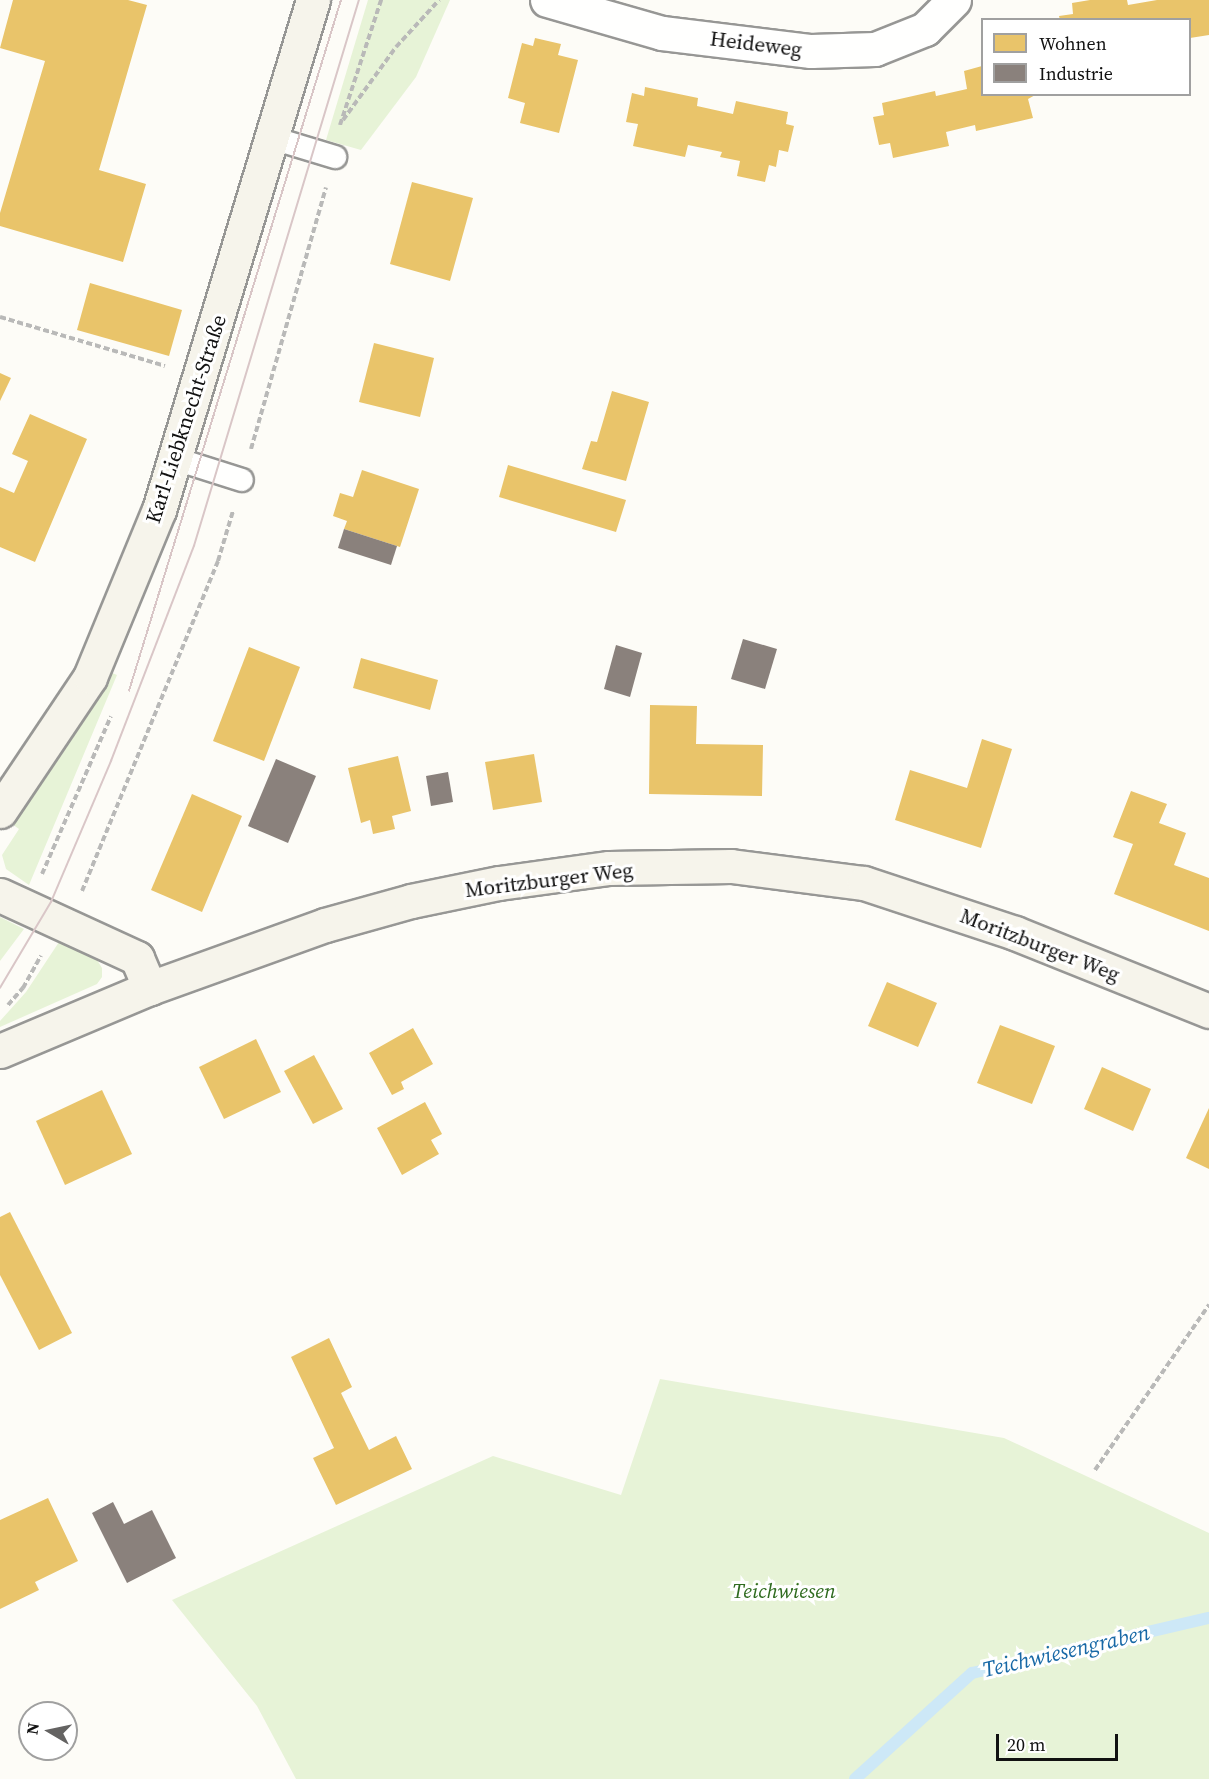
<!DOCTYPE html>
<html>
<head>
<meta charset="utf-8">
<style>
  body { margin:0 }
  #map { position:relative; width:1209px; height:1779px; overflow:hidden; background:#fdfcf7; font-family:"Source Serif 4",serif }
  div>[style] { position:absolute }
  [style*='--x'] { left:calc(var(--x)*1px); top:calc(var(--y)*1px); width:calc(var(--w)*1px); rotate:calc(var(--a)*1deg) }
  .green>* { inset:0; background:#e7f3d7 }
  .homes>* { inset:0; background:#e9c46a }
  .industry>* { inset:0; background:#8a817c }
  .stream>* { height:12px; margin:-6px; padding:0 6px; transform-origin:6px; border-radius:6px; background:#cde8f7 }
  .path>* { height:4px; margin-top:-2px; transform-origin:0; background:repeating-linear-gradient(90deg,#b9b9b8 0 6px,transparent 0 9px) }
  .roads { filter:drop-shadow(2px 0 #979795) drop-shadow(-2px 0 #979795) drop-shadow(0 2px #979795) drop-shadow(0 -2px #979795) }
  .lane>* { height:22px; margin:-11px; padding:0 11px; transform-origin:11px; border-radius:11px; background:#fffffe }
  .street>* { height:33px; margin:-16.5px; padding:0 16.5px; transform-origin:16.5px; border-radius:16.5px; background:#fffffe }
  .secondary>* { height:33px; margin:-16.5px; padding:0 16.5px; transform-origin:16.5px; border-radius:16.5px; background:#f6f4eb }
  .tram>* { height:1.5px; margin:-0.75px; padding:0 0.75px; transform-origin:0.75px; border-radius:0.75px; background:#d9c6c7 }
  span { translate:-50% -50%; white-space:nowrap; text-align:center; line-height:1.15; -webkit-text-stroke:6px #fff; paint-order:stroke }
  .street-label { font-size:21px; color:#111 }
  .park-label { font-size:21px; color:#2f6b1f; font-style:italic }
  .water-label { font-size:22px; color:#1768a6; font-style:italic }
  .legend { position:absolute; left:981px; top:18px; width:210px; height:78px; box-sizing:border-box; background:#fff; border:2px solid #a0a0a0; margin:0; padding:8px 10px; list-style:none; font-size:18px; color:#111 }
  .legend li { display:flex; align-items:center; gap:12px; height:30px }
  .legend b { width:30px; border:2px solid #a0a0a0 }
  .north { position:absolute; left:18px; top:1701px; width:60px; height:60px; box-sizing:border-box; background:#fff; border:2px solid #a0a0a0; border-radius:50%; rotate:279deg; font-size:16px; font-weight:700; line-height:24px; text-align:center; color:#111 }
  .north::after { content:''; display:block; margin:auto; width:21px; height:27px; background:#646362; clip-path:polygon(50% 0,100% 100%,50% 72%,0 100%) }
  .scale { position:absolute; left:996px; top:1734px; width:122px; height:27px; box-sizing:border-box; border:3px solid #111; border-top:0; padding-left:8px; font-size:18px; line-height:21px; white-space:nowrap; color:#111; -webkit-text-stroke:4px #fff; paint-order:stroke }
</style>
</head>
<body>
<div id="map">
  <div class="green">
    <i style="clip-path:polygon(368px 0,450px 0,416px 77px,361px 150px,326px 140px)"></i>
    <i style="clip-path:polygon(103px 669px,117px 675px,29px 885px,6px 869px,2px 855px,19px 829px,12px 824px,74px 730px)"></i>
    <i style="clip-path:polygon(0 917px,24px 929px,0 961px)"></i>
    <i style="clip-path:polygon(59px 942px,94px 955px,102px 968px,102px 977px,97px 984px,0 1027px,0 1021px,26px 992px)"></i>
    <i style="clip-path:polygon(660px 1379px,1004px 1438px,1209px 1533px,1209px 1779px,296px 1779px,257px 1706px,172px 1600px,493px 1456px,621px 1495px)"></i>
  </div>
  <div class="homes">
    <i style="clip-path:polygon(13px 0,128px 0,147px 5px,99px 170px,146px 184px,123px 262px,0 226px,0 213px,45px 61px,0 48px)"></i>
    <i style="clip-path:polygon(1090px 0,1127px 0,1128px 5px,1157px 0,1209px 0,1209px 35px,1190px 38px,1190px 20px,1060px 20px,1059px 16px,1073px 14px,1072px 3px)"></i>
    <i style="clip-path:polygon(535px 38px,561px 44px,558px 55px,578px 60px,559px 133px,520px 123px,525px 103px,508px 98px,522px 43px,533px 46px)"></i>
    <i style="clip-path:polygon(982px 66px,982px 94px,1037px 94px,1028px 99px,1033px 118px,976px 131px,975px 125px,946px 132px,949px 146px,893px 158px,890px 143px,879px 145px,873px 117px,884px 115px,882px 103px,935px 91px,936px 96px,967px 89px,964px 71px)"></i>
    <i style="clip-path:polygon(645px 87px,698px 98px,697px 106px,733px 114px,736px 101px,788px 112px,786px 124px,794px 126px,788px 152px,779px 150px,776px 167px,769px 165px,765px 182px,737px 176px,740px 161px,720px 157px,722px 152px,688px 145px,685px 157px,633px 146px,638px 124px,626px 122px,632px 93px,644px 96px)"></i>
    <i style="clip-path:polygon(412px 182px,473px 198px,450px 281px,390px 264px)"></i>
    <i style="clip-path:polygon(90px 283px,182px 310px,169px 356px,77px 330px)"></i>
    <i style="clip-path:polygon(374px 343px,434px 358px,420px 417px,359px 402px)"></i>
    <i style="clip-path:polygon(0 373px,11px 378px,0 401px)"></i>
    <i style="clip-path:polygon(612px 391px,649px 402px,626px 481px,582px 469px,591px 441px,597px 442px)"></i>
    <i style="clip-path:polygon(30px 414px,87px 439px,35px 562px,0 547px,0 487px,14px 493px,28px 461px,12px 454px)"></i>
    <i style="clip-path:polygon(508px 465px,626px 500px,616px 532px,499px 497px)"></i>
    <i style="clip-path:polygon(362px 470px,419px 489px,400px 547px,344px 529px,347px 521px,333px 516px,340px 493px,353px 497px)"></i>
    <i style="clip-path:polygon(249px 647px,300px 667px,264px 761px,213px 741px)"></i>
    <i style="clip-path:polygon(361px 658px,438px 680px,430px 710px,353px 688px)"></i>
    <i style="clip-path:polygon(650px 705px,697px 706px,696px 744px,763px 745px,762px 796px,649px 794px)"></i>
    <i style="clip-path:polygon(982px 739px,1012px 749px,981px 848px,895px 820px,910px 770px,967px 788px)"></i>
    <i style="clip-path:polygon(534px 754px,542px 802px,493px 810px,485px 762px)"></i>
    <i style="clip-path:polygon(398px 756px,411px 811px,392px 816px,395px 829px,373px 834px,370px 820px,361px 823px,348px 768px)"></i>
    <i style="clip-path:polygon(1131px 791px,1167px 804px,1159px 823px,1186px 833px,1174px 865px,1209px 878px,1209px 931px,1114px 894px,1133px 844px,1113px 837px)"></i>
    <i style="clip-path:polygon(192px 794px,242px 816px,202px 912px,151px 890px)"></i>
    <i style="clip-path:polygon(887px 982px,937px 1003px,918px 1047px,868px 1026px)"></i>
    <i style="clip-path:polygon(1000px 1025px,1055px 1046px,1032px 1104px,977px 1083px)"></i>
    <i style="clip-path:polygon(413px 1028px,433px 1064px,401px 1082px,404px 1089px,392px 1095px,369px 1053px)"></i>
    <i style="clip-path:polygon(256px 1039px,281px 1092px,224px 1119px,199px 1067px)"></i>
    <i style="clip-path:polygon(314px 1055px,343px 1109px,313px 1124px,284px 1071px)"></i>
    <i style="clip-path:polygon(1102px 1067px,1151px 1089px,1133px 1131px,1084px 1109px)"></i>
    <i style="clip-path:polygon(102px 1090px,132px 1154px,65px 1185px,36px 1121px)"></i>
    <i style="clip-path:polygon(425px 1102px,442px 1134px,431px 1140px,439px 1154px,402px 1175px,377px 1128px)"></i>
    <i style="clip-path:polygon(1209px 1108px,1209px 1169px,1186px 1158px)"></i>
    <i style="clip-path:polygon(10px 1212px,72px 1333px,39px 1350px,0 1275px,0 1217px)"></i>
    <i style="clip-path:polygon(329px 1338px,352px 1387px,341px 1393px,369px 1450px,396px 1436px,412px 1469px,336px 1505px,313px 1458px,334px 1448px,291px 1357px)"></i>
    <i style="clip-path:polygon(48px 1498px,78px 1561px,35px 1582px,39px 1590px,0 1609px,0 1520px)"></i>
  </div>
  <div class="industry">
    <i style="clip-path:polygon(344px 529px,397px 546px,391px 565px,338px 548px)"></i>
    <i style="clip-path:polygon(743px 639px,777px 649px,765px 689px,731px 679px)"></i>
    <i style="clip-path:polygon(616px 645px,642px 653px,630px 697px,604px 689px)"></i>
    <i style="clip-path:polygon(276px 759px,316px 776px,288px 843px,248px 826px)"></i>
    <i style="clip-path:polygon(448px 772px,453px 802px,431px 806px,426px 776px)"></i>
    <i style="clip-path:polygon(113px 1502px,124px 1524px,152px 1510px,176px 1558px,127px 1583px,92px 1513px)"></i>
  </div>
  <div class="stream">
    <i style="--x:855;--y:1779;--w:158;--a:-42.2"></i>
    <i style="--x:972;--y:1673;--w:243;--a:-13.1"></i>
  </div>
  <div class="path">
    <i style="--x:343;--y:120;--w:90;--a:-54"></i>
    <i style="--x:396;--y:47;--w:64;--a:-47.5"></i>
    <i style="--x:340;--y:125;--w:132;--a:-71.8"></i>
    <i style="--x:0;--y:317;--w:172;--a:16.5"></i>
    <i style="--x:251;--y:449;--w:272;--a:-74"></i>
    <i style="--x:42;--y:874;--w:172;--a:-66.4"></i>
    <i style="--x:82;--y:891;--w:357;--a:-67.6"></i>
    <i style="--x:218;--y:561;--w:52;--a:-73.3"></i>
    <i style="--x:8;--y:1005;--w:23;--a:-49"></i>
    <i style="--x:23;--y:988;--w:37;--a:-61"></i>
    <i style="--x:1095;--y:1470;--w:201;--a:-55.4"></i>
  </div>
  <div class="roads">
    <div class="lane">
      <i style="--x:272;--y:138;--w:66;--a:16.8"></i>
      <i style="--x:176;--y:459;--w:69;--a:17.7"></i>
    </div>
    <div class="street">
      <i style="--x:547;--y:0;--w:120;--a:16"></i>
      <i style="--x:662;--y:33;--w:150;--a:6.9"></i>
      <i style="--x:811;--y:51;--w:64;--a:-1.8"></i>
      <i style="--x:875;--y:49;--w:54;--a:-21.8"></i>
      <i style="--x:925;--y:29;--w:41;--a:-45"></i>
    </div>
    <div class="secondary">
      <i style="--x:0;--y:811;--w:161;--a:-56.1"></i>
      <i style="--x:90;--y:677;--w:181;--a:-67.6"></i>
      <i style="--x:159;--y:510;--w:533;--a:-73.2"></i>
      <i style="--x:0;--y:895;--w:151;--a:24.7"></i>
      <i style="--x:137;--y:958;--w:33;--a:67"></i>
      <i style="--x:0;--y:1051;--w:163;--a:-22.8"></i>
      <i style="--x:150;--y:988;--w:186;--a:-19.8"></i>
      <i style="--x:325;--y:925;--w:89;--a:-15.6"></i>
      <i style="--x:411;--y:901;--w:90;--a:-11.6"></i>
      <i style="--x:499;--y:883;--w:111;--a:-7.8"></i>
      <i style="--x:609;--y:868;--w:122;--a:-0.9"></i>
      <i style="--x:731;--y:866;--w:134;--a:7.3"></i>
      <i style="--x:864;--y:883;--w:159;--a:18.3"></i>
      <i style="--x:1015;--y:933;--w:209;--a:21.9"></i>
    </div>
  </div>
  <div class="tram">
    <i style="--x:129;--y:691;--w:723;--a:-72.94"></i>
    <i style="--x:0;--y:988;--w:100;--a:-59.3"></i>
    <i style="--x:51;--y:902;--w:153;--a:-66.9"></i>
    <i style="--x:111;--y:761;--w:230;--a:-68.9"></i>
    <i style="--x:194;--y:546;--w:570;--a:-73.19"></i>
  </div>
  <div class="street-label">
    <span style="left:756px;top:44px;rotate:7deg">Heideweg</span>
    <span style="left:186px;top:419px;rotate:-72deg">Karl-Liebknecht-Straße</span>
    <span style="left:549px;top:880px;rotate:-7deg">Moritzburger Weg</span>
    <span style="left:1040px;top:945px;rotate:21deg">Moritzburger Weg</span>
  </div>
  <div class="park-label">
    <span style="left:784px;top:1591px">Teichwiesen</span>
  </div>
  <div class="water-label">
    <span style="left:1066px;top:1651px;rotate:-13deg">Teichwiesengraben</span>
  </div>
  <ul class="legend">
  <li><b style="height:16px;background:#e9c46a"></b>Wohnen</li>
  <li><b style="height:16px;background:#8a817c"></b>Industrie</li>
  </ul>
  <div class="north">N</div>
  <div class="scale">20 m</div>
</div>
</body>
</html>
